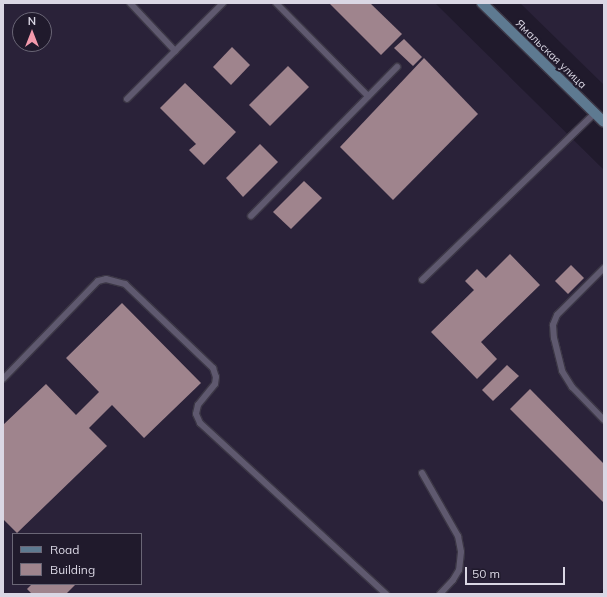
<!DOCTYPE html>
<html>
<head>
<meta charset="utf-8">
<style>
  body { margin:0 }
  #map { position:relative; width:607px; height:597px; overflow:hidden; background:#201a2c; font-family:Mulish,sans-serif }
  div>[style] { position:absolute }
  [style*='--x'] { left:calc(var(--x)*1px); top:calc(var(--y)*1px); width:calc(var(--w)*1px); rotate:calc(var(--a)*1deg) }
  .built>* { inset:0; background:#2a2239 }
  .building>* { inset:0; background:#9f848d }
  .roads { filter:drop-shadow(1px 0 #3c3746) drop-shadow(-1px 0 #3c3746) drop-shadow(0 1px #3c3746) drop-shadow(0 -1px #3c3746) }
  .lane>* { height:6px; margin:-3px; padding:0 3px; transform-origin:3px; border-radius:3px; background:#5f596f }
  .secondary>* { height:10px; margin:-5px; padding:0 5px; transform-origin:5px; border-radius:5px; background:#5e7a91 }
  span { translate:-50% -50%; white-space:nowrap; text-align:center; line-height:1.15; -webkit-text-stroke:4px #201a2c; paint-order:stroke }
  .street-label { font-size:11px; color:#dad7e4 }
  .frame { position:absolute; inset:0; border:4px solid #dad7e4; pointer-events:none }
  .legend { position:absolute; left:12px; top:533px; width:130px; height:52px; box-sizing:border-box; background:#201a2c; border:1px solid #6a6676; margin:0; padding:5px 7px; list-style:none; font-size:12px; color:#dad7e4 }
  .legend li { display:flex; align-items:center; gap:8px; height:20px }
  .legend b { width:20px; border:1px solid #6a6676 }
  .north { position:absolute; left:12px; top:12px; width:40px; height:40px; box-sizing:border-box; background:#201a2c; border:1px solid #6a6676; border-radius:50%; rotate:0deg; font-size:11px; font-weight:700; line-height:16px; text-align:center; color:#dad7e4 }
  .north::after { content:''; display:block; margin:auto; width:14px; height:18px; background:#f39aac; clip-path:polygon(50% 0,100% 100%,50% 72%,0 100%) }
  .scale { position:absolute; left:465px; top:567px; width:100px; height:18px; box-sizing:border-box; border:2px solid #dad7e4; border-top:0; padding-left:5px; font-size:12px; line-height:14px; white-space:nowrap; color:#dad7e4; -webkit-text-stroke:3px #201a2c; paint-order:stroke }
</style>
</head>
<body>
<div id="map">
  <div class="built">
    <i style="clip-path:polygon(evenodd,3px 3px,435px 3px,604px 170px,604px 588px,598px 594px,3px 594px,3px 3px,20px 20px,44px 20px,44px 44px,20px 44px,20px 20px,3px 3px,13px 534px,141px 534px,141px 584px,13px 584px,13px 534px)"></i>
    <i style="clip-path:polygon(520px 3px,604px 3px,604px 85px)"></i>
  </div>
  <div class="building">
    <i style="clip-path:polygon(329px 3px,370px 3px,402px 34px,381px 55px)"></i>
    <i style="clip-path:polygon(404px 39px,422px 57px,413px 66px,394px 48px)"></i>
    <i style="clip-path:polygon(232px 47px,250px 65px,231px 85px,213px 67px)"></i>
    <i style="clip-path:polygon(424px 58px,478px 114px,393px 200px,340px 147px)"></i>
    <i style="clip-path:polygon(288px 66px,309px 87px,270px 126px,249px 105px)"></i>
    <i style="clip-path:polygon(185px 83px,236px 132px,204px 165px,189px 150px,196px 144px,160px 108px)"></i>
    <i style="clip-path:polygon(260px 144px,278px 162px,243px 197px,226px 178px)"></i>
    <i style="clip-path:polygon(304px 181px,322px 198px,291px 229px,273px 212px)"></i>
    <i style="clip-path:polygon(510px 254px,540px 285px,481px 342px,497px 359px,477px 379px,431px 332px,474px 290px,465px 281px,477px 269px,486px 278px)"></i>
    <i style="clip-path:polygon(571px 265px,584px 278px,568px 294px,555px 281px)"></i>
    <i style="clip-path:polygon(122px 303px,201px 383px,144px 438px,112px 405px,89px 428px,107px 446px,17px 533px,3px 519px,3px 425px,46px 384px,76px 415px,99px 392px,66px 358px)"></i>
    <i style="clip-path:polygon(507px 365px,519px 376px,493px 401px,482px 390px)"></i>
    <i style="clip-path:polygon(530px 389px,604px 464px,604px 503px,510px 409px)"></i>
    <i style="clip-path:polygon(32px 584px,76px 584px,66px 594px,32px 594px,27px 589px)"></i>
  </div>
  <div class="roads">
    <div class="lane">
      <i style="--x:130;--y:3;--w:66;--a:46.8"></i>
      <i style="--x:276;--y:3;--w:131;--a:45.3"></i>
      <i style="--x:127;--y:99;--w:136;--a:-45"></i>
      <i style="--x:251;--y:216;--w:209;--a:-45.6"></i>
      <i style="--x:604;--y:268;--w:66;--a:135"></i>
      <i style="--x:557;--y:315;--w:11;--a:112"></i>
      <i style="--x:553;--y:325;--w:13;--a:86"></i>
      <i style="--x:554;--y:338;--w:34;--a:76"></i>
      <i style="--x:562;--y:371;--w:19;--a:58"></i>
      <i style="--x:572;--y:387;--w:46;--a:45.9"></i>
      <i style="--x:422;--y:280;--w:240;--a:-44"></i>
      <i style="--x:3;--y:379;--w:136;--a:-45.9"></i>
      <i style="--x:98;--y:281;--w:8;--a:-14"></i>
      <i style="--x:106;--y:279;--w:20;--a:15"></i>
      <i style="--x:125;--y:284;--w:122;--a:43.7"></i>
      <i style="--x:213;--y:368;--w:9;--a:72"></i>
      <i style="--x:216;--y:377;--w:7;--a:98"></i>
      <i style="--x:215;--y:384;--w:27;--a:129"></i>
      <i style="--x:198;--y:405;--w:9;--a:103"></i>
      <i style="--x:196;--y:414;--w:10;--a:66"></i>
      <i style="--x:200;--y:423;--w:253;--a:42.6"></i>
      <i style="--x:422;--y:473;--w:73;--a:60.3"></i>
      <i style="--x:458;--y:536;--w:16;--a:79"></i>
      <i style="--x:461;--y:552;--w:18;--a:96"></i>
      <i style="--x:459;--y:570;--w:12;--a:121"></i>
      <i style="--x:453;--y:580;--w:19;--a:133"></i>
    </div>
    <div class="secondary">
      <i style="--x:482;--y:3;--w:170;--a:44.3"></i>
    </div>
  </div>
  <div class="street-label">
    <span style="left:551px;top:54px;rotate:44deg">Ямальская улица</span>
  </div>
  <div class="frame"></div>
  <ul class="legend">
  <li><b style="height:5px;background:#5e7a91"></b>Road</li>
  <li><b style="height:11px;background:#9f848d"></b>Building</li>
  </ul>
  <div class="north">N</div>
  <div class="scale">50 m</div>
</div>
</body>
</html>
